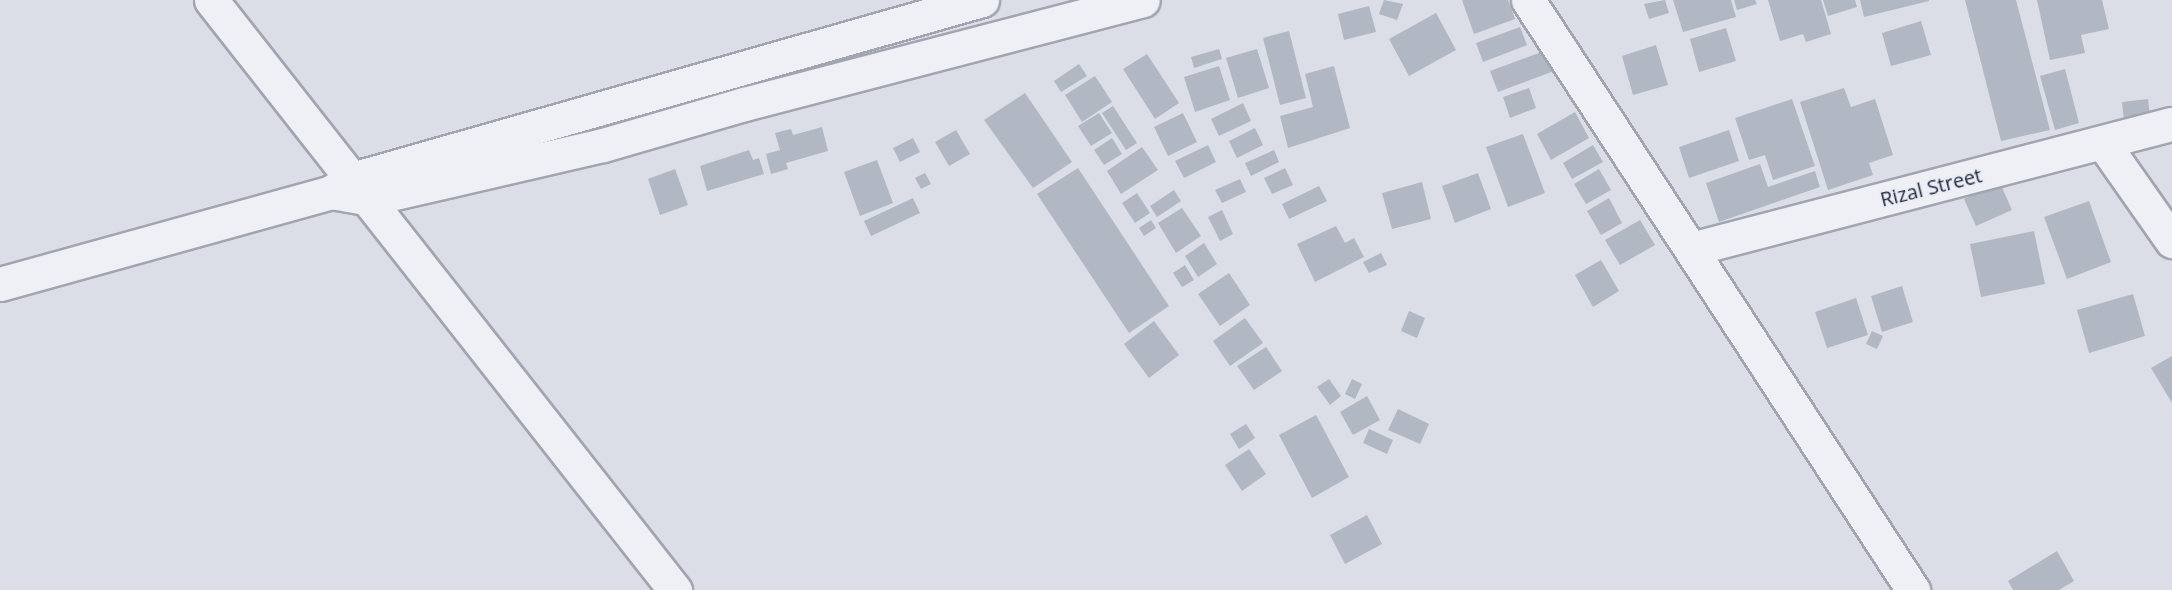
<!DOCTYPE html>
<html>
<head>
<meta charset="utf-8">
<style>
  body { margin:0 }
  #map { position:relative; width:2172px; height:590px; overflow:hidden; background:#dbdee7; font-family:"Open Sans",sans-serif }
  div>[style] { position:absolute }
  [style*='--x'] { left:calc(var(--x)*1px); top:calc(var(--y)*1px); width:calc(var(--w)*1px); rotate:calc(var(--a)*1deg) }
  .building>* { inset:0; background:#b2b7c4 }
  .roads { filter:drop-shadow(2px 0 #a0a5b1) drop-shadow(-2px 0 #a0a5b1) drop-shadow(0 2px #a0a5b1) drop-shadow(0 -2px #a0a5b1) }
  .minor>* { height:33px; margin:-16.5px; padding:0 16.5px; transform-origin:16.5px; border-radius:16.5px; background:#eef0f5 }
  span { translate:-50% -50%; white-space:nowrap; text-align:center; line-height:1.15; -webkit-text-stroke:4.5px #eaedf5; paint-order:stroke }
  .street-label { font-size:20px; color:#242b3e }
</style>
</head>
<body>
<div id="map">
  <div class="building">
    <i style="clip-path:polygon(1384px 0,1403px 4px,1397px 20px,1379px 14px)"></i>
    <i style="clip-path:polygon(1462px 0,1508px 0,1515px 19px,1474px 34px)"></i>
    <i style="clip-path:polygon(1665px 0,1669px 13px,1649px 19px,1644px 4px)"></i>
    <i style="clip-path:polygon(1673px 0,1731px 0,1736px 17px,1683px 32px)"></i>
    <i style="clip-path:polygon(1734px 0,1755px 0,1757px 4px,1737px 10px)"></i>
    <i style="clip-path:polygon(1768px 0,1821px 0,1831px 34px,1806px 42px,1803px 34px,1780px 41px)"></i>
    <i style="clip-path:polygon(1823px 0,1855px 0,1857px 7px,1828px 16px)"></i>
    <i style="clip-path:polygon(1860px 0,1929px 0,1929px 1px,1864px 17px)"></i>
    <i style="clip-path:polygon(1965px 0,2016px 0,2050px 130px,2001px 141px)"></i>
    <i style="clip-path:polygon(2037px 0,2102px 0,2109px 29px,2081px 35px,2085px 53px,2050px 60px)"></i>
    <i style="clip-path:polygon(1369px 6px,1376px 32px,1344px 40px,1338px 14px)"></i>
    <i style="clip-path:polygon(1436px 13px,1456px 50px,1409px 76px,1389px 39px)"></i>
    <i style="clip-path:polygon(1921px 21px,1931px 55px,1891px 66px,1882px 33px)"></i>
    <i style="clip-path:polygon(1520px 27px,1527px 45px,1483px 62px,1476px 43px)"></i>
    <i style="clip-path:polygon(1726px 28px,1736px 61px,1699px 72px,1690px 39px)"></i>
    <i style="clip-path:polygon(1289px 31px,1306px 98px,1280px 105px,1263px 38px)"></i>
    <i style="clip-path:polygon(1656px 45px,1668px 85px,1633px 95px,1622px 56px)"></i>
    <i style="clip-path:polygon(1219px 49px,1222px 59px,1194px 68px,1191px 57px)"></i>
    <i style="clip-path:polygon(1257px 49px,1269px 88px,1238px 98px,1226px 58px)"></i>
    <i style="clip-path:polygon(1547px 50px,1554px 71px,1498px 92px,1490px 71px)"></i>
    <i style="clip-path:polygon(1147px 54px,1179px 103px,1155px 119px,1123px 69px)"></i>
    <i style="clip-path:polygon(1079px 64px,1087px 76px,1061px 92px,1054px 81px)"></i>
    <i style="clip-path:polygon(1219px 66px,1230px 100px,1195px 112px,1184px 77px)"></i>
    <i style="clip-path:polygon(1334px 66px,1350px 128px,1288px 148px,1280px 116px,1313px 107px,1305px 74px)"></i>
    <i style="clip-path:polygon(2065px 69px,2079px 123px,2055px 130px,2040px 76px)"></i>
    <i style="clip-path:polygon(1095px 76px,1112px 102px,1082px 122px,1065px 95px)"></i>
    <i style="clip-path:polygon(1529px 88px,1536px 108px,1510px 118px,1503px 97px)"></i>
    <i style="clip-path:polygon(1844px 88px,1851px 107px,1875px 99px,1893px 155px,1869px 163px,1873px 175px,1828px 190px,1800px 102px)"></i>
    <i style="clip-path:polygon(1025px 93px,1072px 162px,1033px 188px,984px 120px)"></i>
    <i style="clip-path:polygon(1792px 99px,1815px 166px,1773px 180px,1765px 155px,1749px 160px,1735px 118px)"></i>
    <i style="clip-path:polygon(2148px 99px,2150px 118px,2124px 121px,2122px 102px)"></i>
    <i style="clip-path:polygon(1243px 103px,1251px 121px,1219px 136px,1211px 119px)"></i>
    <i style="clip-path:polygon(1113px 106px,1137px 143px,1126px 150px,1102px 113px)"></i>
    <i style="clip-path:polygon(1575px 112px,1589px 138px,1551px 160px,1537px 134px)"></i>
    <i style="clip-path:polygon(1099px 113px,1112px 133px,1091px 146px,1078px 126px)"></i>
    <i style="clip-path:polygon(1183px 113px,1197px 142px,1168px 156px,1154px 127px)"></i>
    <i style="clip-path:polygon(822px 127px,828px 151px,786px 163px,788px 169px,771px 174px,766px 154px,780px 150px,775px 133px,791px 129px,793px 135px)"></i>
    <i style="clip-path:polygon(1255px 128px,1263px 145px,1237px 158px,1229px 141px)"></i>
    <i style="clip-path:polygon(956px 130px,970px 154px,949px 166px,935px 142px)"></i>
    <i style="clip-path:polygon(1729px 130px,1739px 161px,1689px 178px,1679px 147px)"></i>
    <i style="clip-path:polygon(1523px 134px,1545px 193px,1508px 207px,1486px 147px)"></i>
    <i style="clip-path:polygon(913px 138px,920px 152px,900px 162px,893px 148px)"></i>
    <i style="clip-path:polygon(1112px 138px,1122px 154px,1104px 165px,1094px 150px)"></i>
    <i style="clip-path:polygon(1208px 145px,1216px 162px,1184px 178px,1175px 161px)"></i>
    <i style="clip-path:polygon(1593px 145px,1603px 162px,1572px 179px,1563px 163px)"></i>
    <i style="clip-path:polygon(1142px 147px,1158px 170px,1121px 194px,1107px 171px)"></i>
    <i style="clip-path:polygon(749px 150px,753px 160px,759px 158px,764px 174px,707px 191px,700px 166px)"></i>
    <i style="clip-path:polygon(1274px 150px,1279px 162px,1251px 176px,1245px 163px)"></i>
    <i style="clip-path:polygon(877px 160px,893px 203px,860px 216px,844px 172px)"></i>
    <i style="clip-path:polygon(1760px 164px,1768px 187px,1815px 171px,1820px 187px,1719px 222px,1706px 183px)"></i>
    <i style="clip-path:polygon(1078px 168px,1169px 306px,1129px 333px,1037px 194px)"></i>
    <i style="clip-path:polygon(1285px 168px,1293px 185px,1272px 194px,1264px 178px)"></i>
    <i style="clip-path:polygon(675px 169px,688px 205px,660px 215px,648px 179px)"></i>
    <i style="clip-path:polygon(1599px 169px,1611px 190px,1586px 204px,1574px 184px)"></i>
    <i style="clip-path:polygon(925px 173px,931px 184px,921px 189px,915px 178px)"></i>
    <i style="clip-path:polygon(1478px 173px,1491px 209px,1455px 223px,1442px 186px)"></i>
    <i style="clip-path:polygon(1240px 179px,1246px 192px,1222px 203px,1215px 190px)"></i>
    <i style="clip-path:polygon(1422px 182px,1431px 219px,1392px 229px,1382px 193px)"></i>
    <i style="clip-path:polygon(2000px 183px,2012px 210px,1976px 226px,1964px 199px)"></i>
    <i style="clip-path:polygon(1319px 186px,1327px 201px,1289px 219px,1282px 204px)"></i>
    <i style="clip-path:polygon(1174px 190px,1181px 201px,1157px 217px,1150px 206px)"></i>
    <i style="clip-path:polygon(1137px 193px,1150px 213px,1135px 223px,1122px 203px)"></i>
    <i style="clip-path:polygon(913px 198px,920px 213px,871px 236px,864px 221px)"></i>
    <i style="clip-path:polygon(1609px 198px,1622px 223px,1601px 235px,1587px 211px)"></i>
    <i style="clip-path:polygon(2089px 201px,2111px 262px,2067px 279px,2044px 217px)"></i>
    <i style="clip-path:polygon(1182px 208px,1201px 236px,1176px 253px,1158px 223px)"></i>
    <i style="clip-path:polygon(1222px 210px,1233px 234px,1220px 241px,1208px 217px)"></i>
    <i style="clip-path:polygon(1151px 220px,1156px 228px,1144px 236px,1139px 228px)"></i>
    <i style="clip-path:polygon(1640px 220px,1655px 245px,1620px 265px,1605px 240px)"></i>
    <i style="clip-path:polygon(1336px 226px,1345px 243px,1354px 238px,1364px 257px,1315px 282px,1297px 244px)"></i>
    <i style="clip-path:polygon(2034px 231px,2045px 284px,1981px 297px,1970px 244px)"></i>
    <i style="clip-path:polygon(1204px 243px,1217px 264px,1198px 277px,1185px 256px)"></i>
    <i style="clip-path:polygon(1381px 253px,1387px 265px,1369px 273px,1363px 262px)"></i>
    <i style="clip-path:polygon(1601px 260px,1619px 291px,1593px 307px,1575px 275px)"></i>
    <i style="clip-path:polygon(1185px 265px,1194px 280px,1182px 287px,1173px 273px)"></i>
    <i style="clip-path:polygon(1229px 273px,1250px 305px,1220px 326px,1198px 294px)"></i>
    <i style="clip-path:polygon(1902px 286px,1913px 322px,1882px 332px,1871px 296px)"></i>
    <i style="clip-path:polygon(2133px 294px,2145px 336px,2089px 353px,2077px 310px)"></i>
    <i style="clip-path:polygon(1856px 298px,1868px 335px,1827px 348px,1815px 312px)"></i>
    <i style="clip-path:polygon(1409px 311px,1425px 318px,1417px 338px,1401px 331px)"></i>
    <i style="clip-path:polygon(1245px 318px,1263px 343px,1230px 366px,1213px 341px)"></i>
    <i style="clip-path:polygon(1154px 321px,1179px 355px,1149px 378px,1124px 344px)"></i>
    <i style="clip-path:polygon(1872px 331px,1883px 336px,1877px 349px,1866px 344px)"></i>
    <i style="clip-path:polygon(1266px 347px,1282px 371px,1254px 390px,1237px 366px)"></i>
    <i style="clip-path:polygon(2172px 356px,2172px 403px,2151px 368px)"></i>
    <i style="clip-path:polygon(1329px 379px,1341px 396px,1330px 405px,1317px 387px)"></i>
    <i style="clip-path:polygon(1352px 379px,1362px 384px,1355px 399px,1345px 394px)"></i>
    <i style="clip-path:polygon(1367px 396px,1380px 420px,1353px 435px,1340px 412px)"></i>
    <i style="clip-path:polygon(1398px 409px,1429px 424px,1420px 444px,1388px 430px)"></i>
    <i style="clip-path:polygon(1316px 415px,1349px 477px,1312px 498px,1279px 435px)"></i>
    <i style="clip-path:polygon(1246px 424px,1255px 438px,1239px 449px,1230px 434px)"></i>
    <i style="clip-path:polygon(1369px 429px,1393px 440px,1387px 454px,1363px 443px)"></i>
    <i style="clip-path:polygon(1249px 449px,1266px 474px,1242px 491px,1225px 465px)"></i>
    <i style="clip-path:polygon(1367px 515px,1382px 544px,1345px 564px,1330px 535px)"></i>
    <i style="clip-path:polygon(2057px 551px,2074px 581px,2059px 590px,2013px 590px,2008px 581px)"></i>
  </div>
  <div class="roads">
    <div class="minor">
      <i style="--x:211;--y:0;--w:751;--a:51.82"></i>
      <i style="--x:1528;--y:0;--w:705;--a:56.87"></i>
      <i style="--x:2103;--y:143;--w:120;--a:54.9"></i>
      <i style="--x:331;--y:192;--w:39;--a:10"></i>
      <i style="--x:369;--y:199;--w:240;--a:-13"></i>
      <i style="--x:603;--y:145;--w:147;--a:-16.2"></i>
      <i style="--x:744;--y:104;--w:412;--a:-14.6"></i>
      <i style="--x:1691;--y:249;--w:497;--a:-14.6"></i>
      <i style="--x:0;--y:284;--w:344;--a:-15.5"></i>
      <i style="--x:331;--y:192;--w:25;--a:-32"></i>
      <i style="--x:352;--y:179;--w:655;--a:-15.86"></i>
    </div>
  </div>
  <div class="street-label">
    <span style="left:1931px;top:187px;rotate:-14deg">Rizal Street</span>
  </div>
</div>
</body>
</html>
